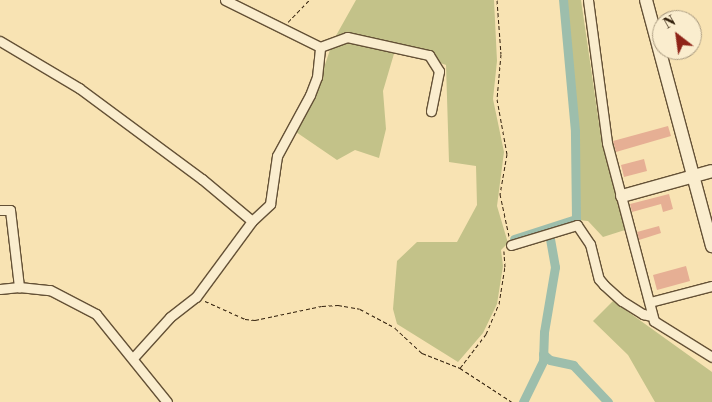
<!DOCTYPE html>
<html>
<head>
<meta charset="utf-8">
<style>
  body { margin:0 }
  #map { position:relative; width:712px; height:402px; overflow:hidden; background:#f8e3b3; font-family:"Libre Bodoni",serif }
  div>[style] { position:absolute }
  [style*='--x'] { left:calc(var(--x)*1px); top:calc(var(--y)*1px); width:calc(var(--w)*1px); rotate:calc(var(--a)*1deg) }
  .green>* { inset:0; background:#c3c289 }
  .canal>* { height:9px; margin:-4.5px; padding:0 4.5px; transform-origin:4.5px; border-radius:4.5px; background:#9dbeac }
  .building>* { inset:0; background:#e6af94 }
  .path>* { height:1px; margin-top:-0.5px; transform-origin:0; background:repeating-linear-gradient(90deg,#32200c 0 4px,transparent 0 6.5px) }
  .roads { filter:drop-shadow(1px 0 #645136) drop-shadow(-1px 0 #645136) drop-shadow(0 1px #645136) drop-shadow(0 -1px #645136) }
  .street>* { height:9px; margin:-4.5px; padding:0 4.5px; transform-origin:4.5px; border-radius:4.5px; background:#faedce }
  .secondary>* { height:12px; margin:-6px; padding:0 6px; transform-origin:6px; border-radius:6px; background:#faedce }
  span { translate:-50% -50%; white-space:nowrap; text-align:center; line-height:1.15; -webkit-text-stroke:4px #faedce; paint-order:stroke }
  .north { position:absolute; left:652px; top:10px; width:50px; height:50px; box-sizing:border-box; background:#faedce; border:1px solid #aa9b80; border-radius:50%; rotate:330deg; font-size:14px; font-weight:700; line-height:20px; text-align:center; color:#32200c }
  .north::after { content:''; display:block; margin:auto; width:18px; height:22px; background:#8f2418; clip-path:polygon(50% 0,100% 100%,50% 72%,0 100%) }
</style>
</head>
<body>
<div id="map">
  <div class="green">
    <i style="clip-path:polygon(356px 0,494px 0,497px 61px,493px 99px,504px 152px,497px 206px,508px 243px,501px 250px,503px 266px,497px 304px,483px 333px,458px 362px,397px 324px,393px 309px,397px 261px,417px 242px,457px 242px,477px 205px,476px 166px,449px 162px,446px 65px,396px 47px,383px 91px,386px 129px,379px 158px,355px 150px,337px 160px,296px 132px,314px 97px,333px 41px)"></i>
    <i style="clip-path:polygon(565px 0,581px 0,602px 144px,625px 230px,603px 237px,588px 221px,578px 220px,577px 130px)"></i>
    <i style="clip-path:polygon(613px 301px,712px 372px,712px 402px,655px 402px,628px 355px,593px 321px)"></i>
  </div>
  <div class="canal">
    <i style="--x:514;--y:239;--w:65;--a:-17.9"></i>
    <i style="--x:576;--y:219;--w:88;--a:-90.7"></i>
    <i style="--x:575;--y:131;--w:132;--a:-95.2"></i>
    <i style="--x:543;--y:354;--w:9;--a:41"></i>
    <i style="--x:550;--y:360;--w:24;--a:12"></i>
    <i style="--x:573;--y:365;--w:51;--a:46.6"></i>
    <i style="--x:523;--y:402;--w:46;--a:-64"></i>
    <i style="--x:543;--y:361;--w:29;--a:-88"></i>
    <i style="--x:544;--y:332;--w:66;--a:-80.4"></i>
    <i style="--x:555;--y:267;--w:28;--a:-100"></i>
  </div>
  <div class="building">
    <i style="clip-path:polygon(668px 126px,671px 136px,616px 152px,613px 141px)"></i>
    <i style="clip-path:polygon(644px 159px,647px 171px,624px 177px,621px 165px)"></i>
    <i style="clip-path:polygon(669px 194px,673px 209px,663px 212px,661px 204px,632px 212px,630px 204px)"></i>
    <i style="clip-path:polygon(659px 226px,661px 233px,639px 240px,637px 232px)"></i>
    <i style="clip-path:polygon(686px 266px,690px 281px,657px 290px,653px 275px)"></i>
  </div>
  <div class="path">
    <i style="--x:497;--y:0;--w:54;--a:85.8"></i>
    <i style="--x:501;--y:54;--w:45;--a:95.1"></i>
    <i style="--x:497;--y:99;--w:56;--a:79.7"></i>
    <i style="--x:507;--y:154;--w:41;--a:99.9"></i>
    <i style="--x:500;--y:194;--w:43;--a:77.9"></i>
    <i style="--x:288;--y:22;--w:30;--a:-46"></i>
    <i style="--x:205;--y:301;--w:44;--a:24.2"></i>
    <i style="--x:245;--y:319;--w:10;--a:6"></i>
    <i style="--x:255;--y:320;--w:68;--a:-11.8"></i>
    <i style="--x:322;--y:306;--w:16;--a:-4"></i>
    <i style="--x:338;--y:305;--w:22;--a:10"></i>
    <i style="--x:360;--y:309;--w:40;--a:28"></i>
    <i style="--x:395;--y:328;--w:37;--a:43"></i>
    <i style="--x:422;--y:353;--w:41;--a:21.5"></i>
    <i style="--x:460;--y:368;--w:62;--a:33.2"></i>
    <i style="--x:460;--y:368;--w:43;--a:-52.6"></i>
    <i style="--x:486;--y:334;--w:33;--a:-67"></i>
    <i style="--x:499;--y:304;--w:37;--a:-81"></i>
    <i style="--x:505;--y:267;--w:16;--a:-94"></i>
  </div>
  <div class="roads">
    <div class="street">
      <i style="--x:225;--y:0;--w:106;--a:26.3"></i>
      <i style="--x:320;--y:47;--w:29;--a:-20"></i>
      <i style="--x:347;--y:37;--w:84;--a:12.4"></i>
      <i style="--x:429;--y:55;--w:19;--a:58"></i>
      <i style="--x:439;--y:71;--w:41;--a:101.3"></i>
      <i style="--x:588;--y:0;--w:144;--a:82.4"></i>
      <i style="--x:607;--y:143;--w:184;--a:75.2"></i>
      <i style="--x:654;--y:321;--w:68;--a:31.8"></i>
      <i style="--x:0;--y:41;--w:92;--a:30.7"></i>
      <i style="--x:79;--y:88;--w:153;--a:36.5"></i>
      <i style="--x:202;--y:179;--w:65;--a:40"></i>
      <i style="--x:0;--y:210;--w:10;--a:0"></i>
      <i style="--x:10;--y:210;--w:78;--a:83.3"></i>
      <i style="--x:511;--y:245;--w:69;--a:-16.9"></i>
      <i style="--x:577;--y:225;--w:23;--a:56"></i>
      <i style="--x:590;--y:244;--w:36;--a:76"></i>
      <i style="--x:599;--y:279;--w:8;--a:50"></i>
      <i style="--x:604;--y:285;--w:24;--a:42"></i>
      <i style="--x:622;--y:301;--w:25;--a:32"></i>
      <i style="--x:643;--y:314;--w:9;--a:13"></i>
      <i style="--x:0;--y:289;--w:19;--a:-6"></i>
      <i style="--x:19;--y:287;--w:31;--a:6"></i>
      <i style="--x:50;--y:290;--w:52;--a:27.6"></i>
      <i style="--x:96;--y:314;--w:113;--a:51.1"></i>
      <i style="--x:650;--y:302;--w:64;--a:-14.5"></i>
      <i style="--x:133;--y:358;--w:55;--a:-47.9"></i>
      <i style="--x:170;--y:317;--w:33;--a:-38"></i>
      <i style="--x:196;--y:297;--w:94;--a:-53.6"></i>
      <i style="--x:252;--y:221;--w:25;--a:-43"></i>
      <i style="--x:270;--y:204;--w:49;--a:-81.7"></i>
      <i style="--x:277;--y:156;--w:69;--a:-61.6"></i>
      <i style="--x:310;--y:95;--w:19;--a:-69"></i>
      <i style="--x:317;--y:77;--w:30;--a:-84"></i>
    </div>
    <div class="secondary">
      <i style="--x:646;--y:0;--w:255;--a:75"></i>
      <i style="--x:622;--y:196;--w:93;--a:-15.5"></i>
    </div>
  </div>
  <div class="north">N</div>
</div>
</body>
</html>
